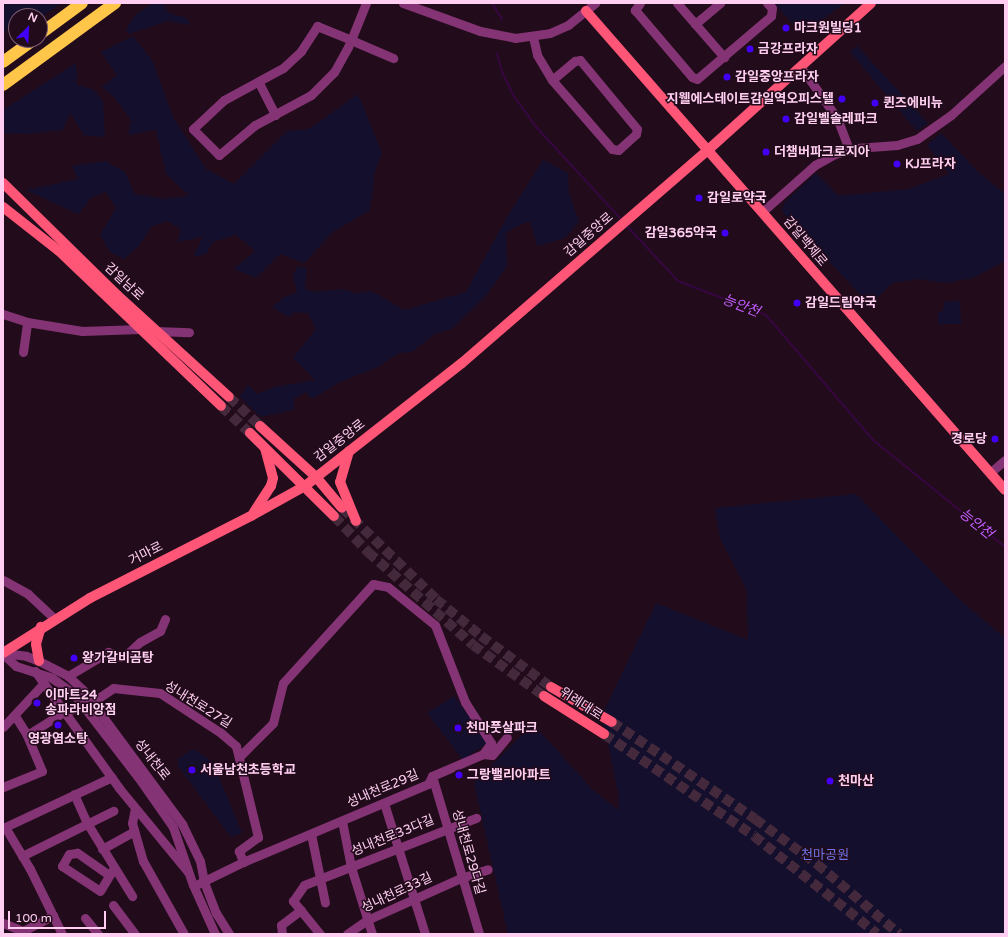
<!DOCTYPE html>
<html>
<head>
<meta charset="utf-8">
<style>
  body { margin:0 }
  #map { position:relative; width:1008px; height:937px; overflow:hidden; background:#220c1b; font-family:"Varela Round","Noto Sans KR",sans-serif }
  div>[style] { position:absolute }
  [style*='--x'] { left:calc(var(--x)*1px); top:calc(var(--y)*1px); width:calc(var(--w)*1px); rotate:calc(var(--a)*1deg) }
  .green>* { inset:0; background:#130f2d }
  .stream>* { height:2px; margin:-1px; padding:0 1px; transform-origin:1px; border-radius:1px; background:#360641 }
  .major-tunnel>* { height:10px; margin-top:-5px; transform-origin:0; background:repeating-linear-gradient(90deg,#43293b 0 10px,transparent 0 15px) }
  .minor>* { height:9px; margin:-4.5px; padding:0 4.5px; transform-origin:4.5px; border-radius:4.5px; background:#843474 }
  .major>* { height:10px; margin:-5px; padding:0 5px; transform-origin:5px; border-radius:5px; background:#f57 }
  .highway>* { height:12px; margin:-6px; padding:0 6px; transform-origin:6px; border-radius:6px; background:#ffc649 }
  .dots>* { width:11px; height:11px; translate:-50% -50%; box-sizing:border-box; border:2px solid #220c1b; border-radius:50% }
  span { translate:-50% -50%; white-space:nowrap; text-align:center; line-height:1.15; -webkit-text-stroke:3px #220c1b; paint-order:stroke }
  .poi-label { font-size:13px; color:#ffcef1; font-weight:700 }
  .left { translate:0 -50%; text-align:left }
  .right { translate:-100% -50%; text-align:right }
  .street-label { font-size:13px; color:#ffcef1 }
  .park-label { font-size:13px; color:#6c76ea }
  .water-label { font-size:14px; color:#c35cff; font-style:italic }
  .frame { position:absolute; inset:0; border:4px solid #ffcef1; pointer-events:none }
  .north { position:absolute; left:8px; top:8px; width:40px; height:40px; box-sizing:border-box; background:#220c1b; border:1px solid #7a5a71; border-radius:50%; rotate:24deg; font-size:11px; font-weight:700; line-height:16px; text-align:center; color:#ffcef1 }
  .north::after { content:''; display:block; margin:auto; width:14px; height:18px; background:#4300f9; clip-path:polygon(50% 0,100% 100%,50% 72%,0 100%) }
  .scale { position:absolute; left:8px; top:911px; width:98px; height:18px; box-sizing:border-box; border:2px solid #ffcef1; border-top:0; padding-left:5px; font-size:12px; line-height:14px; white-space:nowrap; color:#ffcef1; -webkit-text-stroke:3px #220c1b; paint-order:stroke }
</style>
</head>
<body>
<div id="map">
  <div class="green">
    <i style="clip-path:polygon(3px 3px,61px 3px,40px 18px,40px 16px,16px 16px,16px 28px,9px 25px,3px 36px)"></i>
    <i style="clip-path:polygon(153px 3px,163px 3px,169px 13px,187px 18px,190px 25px,168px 21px,129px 34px,126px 29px,135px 15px)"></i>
    <i style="clip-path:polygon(774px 3px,845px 3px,802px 34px)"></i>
    <i style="clip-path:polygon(133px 36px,152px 60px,173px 117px,206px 169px,234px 184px,287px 131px,309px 129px,358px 94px,382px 153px,375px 171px,370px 210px,333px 232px,304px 263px,280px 254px,256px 278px,234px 269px,255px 251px,236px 235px,213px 242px,206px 254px,193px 257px,203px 237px,177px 242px,181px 229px,167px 221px,151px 227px,139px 246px,124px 259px,110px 252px,100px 235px,116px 208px,106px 192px,92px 197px,78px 214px,26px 190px,78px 179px,72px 166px,105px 161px,125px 172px,135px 194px,164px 199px,189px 195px,166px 174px,156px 130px,128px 135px,131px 120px,114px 97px,102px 87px,117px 75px,101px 52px)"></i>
    <i style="clip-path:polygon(857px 46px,928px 123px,917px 131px,850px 52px)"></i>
    <i style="clip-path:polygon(76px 63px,77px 85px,93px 89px,103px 101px,105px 137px,84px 135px,70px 113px,63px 130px,29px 134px,3px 133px,3px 110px)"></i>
    <i style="clip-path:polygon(941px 133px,977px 171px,1005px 194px,1005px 261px,973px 278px,945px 283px,920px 279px,892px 283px,870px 305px,782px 212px,784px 203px,816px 173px,838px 196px,909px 189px,949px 174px,927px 145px)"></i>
    <i style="clip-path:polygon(543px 160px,568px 173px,569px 192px,579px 222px,565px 238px,537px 246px,530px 221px,511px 229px,506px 234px,507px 266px,486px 296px,452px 329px,435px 334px,412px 352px,399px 353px,378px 367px,340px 382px,312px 399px,306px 392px,294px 399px,294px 410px,261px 417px,240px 397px,248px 385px,257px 394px,274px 387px,315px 380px,293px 358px,316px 329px,308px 313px,294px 312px,289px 317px,272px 307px,286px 296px,297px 293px,293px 274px,298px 267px,307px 268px,305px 289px,316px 292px,342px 289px,356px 293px,372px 291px,404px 310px,466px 292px,507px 217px)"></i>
    <i style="clip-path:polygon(960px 300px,961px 324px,938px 324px,938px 312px,943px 311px,944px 302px)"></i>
    <i style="clip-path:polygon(856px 494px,958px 598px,1005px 638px,1005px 934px,508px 934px,474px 783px,533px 724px,593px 790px,618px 810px,619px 797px,602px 715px,656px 603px,748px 640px,747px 591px,720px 538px,715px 508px)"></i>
    <i style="clip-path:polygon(454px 696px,488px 742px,463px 760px,427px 713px)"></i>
    <i style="clip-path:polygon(193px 749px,213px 762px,242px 833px,231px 837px,178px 766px,178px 759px)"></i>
  </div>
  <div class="stream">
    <i style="--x:492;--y:3;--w:19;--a:58"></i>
    <i style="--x:497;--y:53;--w:20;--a:75"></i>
    <i style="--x:502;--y:72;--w:25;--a:64"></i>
    <i style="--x:513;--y:95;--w:41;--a:54"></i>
    <i style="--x:537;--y:128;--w:125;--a:47.3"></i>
    <i style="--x:626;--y:225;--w:76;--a:47.1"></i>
    <i style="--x:678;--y:281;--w:94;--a:21.1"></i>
    <i style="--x:766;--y:315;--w:165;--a:49.4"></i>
    <i style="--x:873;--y:440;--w:170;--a:39"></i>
  </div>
  <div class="major-tunnel">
    <i style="--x:229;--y:397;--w:42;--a:43.1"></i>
    <i style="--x:221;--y:406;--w:40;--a:43"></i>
    <i style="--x:342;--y:508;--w:131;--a:44.1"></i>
    <i style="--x:436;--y:599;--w:58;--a:39.4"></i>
    <i style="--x:481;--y:636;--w:87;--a:36.1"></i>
    <i style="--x:334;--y:516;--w:50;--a:46.6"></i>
    <i style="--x:368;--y:552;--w:140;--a:41.5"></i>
    <i style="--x:473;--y:645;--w:87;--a:35.7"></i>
    <i style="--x:612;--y:722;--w:173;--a:34.1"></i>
    <i style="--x:755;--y:819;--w:77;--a:36"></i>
    <i style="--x:817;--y:864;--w:108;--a:40.5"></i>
    <i style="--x:604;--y:734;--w:181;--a:34.2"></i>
    <i style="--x:754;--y:836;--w:157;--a:38.5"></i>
  </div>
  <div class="minor">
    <i style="--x:366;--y:3;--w:40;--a:112"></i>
    <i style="--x:351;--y:40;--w:8;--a:113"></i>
    <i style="--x:348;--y:47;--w:29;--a:119"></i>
    <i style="--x:334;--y:72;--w:33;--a:135"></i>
    <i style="--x:311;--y:95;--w:64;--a:151.8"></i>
    <i style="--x:255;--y:125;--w:47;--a:140.2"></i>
    <i style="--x:219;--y:155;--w:37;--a:-135"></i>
    <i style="--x:193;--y:129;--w:42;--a:-43.1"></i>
    <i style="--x:224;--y:100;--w:67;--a:-28.5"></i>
    <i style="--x:283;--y:68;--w:25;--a:-43"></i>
    <i style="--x:301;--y:51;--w:30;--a:-57"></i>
    <i style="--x:317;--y:26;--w:37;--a:22"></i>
    <i style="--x:351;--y:40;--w:46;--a:23.2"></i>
    <i style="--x:403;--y:3;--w:82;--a:20"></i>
    <i style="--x:480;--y:31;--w:36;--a:11"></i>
    <i style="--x:515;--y:38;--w:35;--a:-8"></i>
    <i style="--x:550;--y:33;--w:20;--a:-24"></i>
    <i style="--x:568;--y:25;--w:35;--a:-39"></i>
    <i style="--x:640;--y:3;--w:9;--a:126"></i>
    <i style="--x:635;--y:10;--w:88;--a:49.6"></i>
    <i style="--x:692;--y:77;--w:5;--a:22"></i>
    <i style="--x:697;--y:79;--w:97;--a:-40.4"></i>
    <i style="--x:771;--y:16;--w:8;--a:-83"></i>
    <i style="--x:772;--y:8;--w:7;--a:-135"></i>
    <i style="--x:677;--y:3;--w:72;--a:49"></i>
    <i style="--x:695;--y:24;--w:33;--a:-40"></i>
    <i style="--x:533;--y:37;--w:18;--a:77"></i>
    <i style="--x:537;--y:55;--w:29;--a:59"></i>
    <i style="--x:580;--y:60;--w:89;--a:50.4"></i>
    <i style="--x:637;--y:129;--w:5;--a:101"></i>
    <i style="--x:636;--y:134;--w:24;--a:138"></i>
    <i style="--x:618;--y:150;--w:6;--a:-171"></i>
    <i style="--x:612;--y:149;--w:91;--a:-131"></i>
    <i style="--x:552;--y:80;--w:30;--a:-40"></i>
    <i style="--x:575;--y:61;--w:5;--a:-11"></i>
    <i style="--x:800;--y:66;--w:64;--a:54.6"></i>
    <i style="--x:837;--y:118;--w:34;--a:69"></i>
    <i style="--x:259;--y:83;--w:36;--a:63"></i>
    <i style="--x:762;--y:212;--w:71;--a:-41.6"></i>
    <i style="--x:815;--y:165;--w:23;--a:-29"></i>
    <i style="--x:835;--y:154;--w:22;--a:-16"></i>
    <i style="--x:856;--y:148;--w:41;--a:-4.2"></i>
    <i style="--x:897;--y:145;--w:21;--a:-17"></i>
    <i style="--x:917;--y:139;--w:42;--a:-35.2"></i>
    <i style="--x:951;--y:115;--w:73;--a:-42.2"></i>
    <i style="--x:3;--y:314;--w:25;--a:18"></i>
    <i style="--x:27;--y:322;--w:56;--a:9.3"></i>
    <i style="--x:82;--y:331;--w:58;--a:-2"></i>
    <i style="--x:156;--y:331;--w:33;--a:2"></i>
    <i style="--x:23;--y:352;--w:30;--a:-82"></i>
    <i style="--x:991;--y:472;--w:18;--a:-41"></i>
    <i style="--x:3;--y:580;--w:29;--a:29"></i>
    <i style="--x:28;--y:594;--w:37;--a:43"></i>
    <i style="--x:3;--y:653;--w:23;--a:7"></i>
    <i style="--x:26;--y:656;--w:14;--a:21"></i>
    <i style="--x:39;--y:661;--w:33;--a:27"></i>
    <i style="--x:68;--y:676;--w:21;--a:43"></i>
    <i style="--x:83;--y:690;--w:167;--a:53.5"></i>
    <i style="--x:182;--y:824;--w:41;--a:64.1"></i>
    <i style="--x:200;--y:861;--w:21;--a:79"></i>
    <i style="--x:204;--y:882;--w:33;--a:69"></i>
    <i style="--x:216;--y:913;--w:25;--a:58"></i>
    <i style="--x:3;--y:654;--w:18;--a:43"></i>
    <i style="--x:16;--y:666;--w:38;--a:18"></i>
    <i style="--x:52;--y:678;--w:27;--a:36"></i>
    <i style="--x:74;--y:694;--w:105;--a:52.4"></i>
    <i style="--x:138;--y:777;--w:61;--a:55"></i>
    <i style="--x:173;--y:827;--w:61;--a:71"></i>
    <i style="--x:193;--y:885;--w:54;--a:65.8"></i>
    <i style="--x:35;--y:671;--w:144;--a:54.3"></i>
    <i style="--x:119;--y:788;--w:109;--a:50.6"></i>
    <i style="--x:68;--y:676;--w:47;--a:-31"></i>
    <i style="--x:108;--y:652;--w:13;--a:23"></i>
    <i style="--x:120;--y:657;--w:6;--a:-18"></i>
    <i style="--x:126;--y:655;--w:19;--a:-43"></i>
    <i style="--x:140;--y:642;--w:23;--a:-29"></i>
    <i style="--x:160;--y:631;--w:13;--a:-67"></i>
    <i style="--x:3;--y:727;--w:59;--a:-47.1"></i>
    <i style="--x:27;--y:735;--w:44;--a:-31.9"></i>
    <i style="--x:64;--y:712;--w:28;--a:-18"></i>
    <i style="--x:91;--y:703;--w:27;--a:-34"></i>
    <i style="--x:113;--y:688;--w:47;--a:6.1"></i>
    <i style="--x:160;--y:693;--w:73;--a:33.3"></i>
    <i style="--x:221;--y:733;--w:20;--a:41"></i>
    <i style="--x:236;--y:746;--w:94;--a:76.4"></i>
    <i style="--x:258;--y:837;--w:24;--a:144"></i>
    <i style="--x:239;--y:851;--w:12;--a:70"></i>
    <i style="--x:239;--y:757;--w:48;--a:-45"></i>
    <i style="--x:273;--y:723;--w:41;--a:-76"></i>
    <i style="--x:283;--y:683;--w:134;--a:-47.7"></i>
    <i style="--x:373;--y:584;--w:15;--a:11"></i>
    <i style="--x:388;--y:587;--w:60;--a:39"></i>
    <i style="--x:435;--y:625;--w:83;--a:68.7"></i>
    <i style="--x:465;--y:702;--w:49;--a:57.6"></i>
    <i style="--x:491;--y:743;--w:14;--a:126"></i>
    <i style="--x:432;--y:776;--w:165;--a:73.4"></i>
    <i style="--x:3;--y:787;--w:42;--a:-22.3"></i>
    <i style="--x:42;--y:771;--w:39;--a:-113"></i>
    <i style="--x:27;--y:735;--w:22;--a:-122"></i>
    <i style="--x:74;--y:794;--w:32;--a:66"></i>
    <i style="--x:87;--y:823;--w:86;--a:58.3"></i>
    <i style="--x:384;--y:803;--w:137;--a:72.6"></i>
    <i style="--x:135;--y:808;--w:15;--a:101"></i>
    <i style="--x:132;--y:823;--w:40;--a:74"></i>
    <i style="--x:143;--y:861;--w:84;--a:60.7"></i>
    <i style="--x:342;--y:821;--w:47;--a:78.9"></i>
    <i style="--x:351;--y:867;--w:70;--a:72.6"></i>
    <i style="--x:5;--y:827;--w:49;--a:59.2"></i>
    <i style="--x:30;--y:869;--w:72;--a:63.8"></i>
    <i style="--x:3;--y:828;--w:120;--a:-25.1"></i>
    <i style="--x:311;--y:834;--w:70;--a:78.5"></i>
    <i style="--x:102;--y:849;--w:37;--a:-29"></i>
    <i style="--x:22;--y:856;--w:102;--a:-26.3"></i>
    <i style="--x:109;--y:875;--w:39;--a:-145"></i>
    <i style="--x:77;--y:853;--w:8;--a:173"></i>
    <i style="--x:69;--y:854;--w:14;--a:120"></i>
    <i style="--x:62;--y:866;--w:45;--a:33.3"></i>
    <i style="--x:100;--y:891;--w:27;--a:-59"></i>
    <i style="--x:198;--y:884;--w:50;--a:-26.1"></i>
    <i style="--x:243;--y:862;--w:201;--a:-22.9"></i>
    <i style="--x:428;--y:784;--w:9;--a:-63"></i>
    <i style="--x:432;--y:776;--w:56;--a:-23.3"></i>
    <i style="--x:483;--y:754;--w:9;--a:6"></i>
    <i style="--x:492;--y:755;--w:23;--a:-50"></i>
    <i style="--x:113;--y:905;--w:36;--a:53"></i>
    <i style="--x:85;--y:918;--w:21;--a:51"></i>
    <i style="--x:3;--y:923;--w:22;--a:22"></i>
    <i style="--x:23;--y:931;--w:34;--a:-27"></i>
    <i style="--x:282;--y:934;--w:9;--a:-96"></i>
    <i style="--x:281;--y:925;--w:25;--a:-37"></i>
    <i style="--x:320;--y:934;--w:43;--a:-129.3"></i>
    <i style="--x:293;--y:901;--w:19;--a:-55"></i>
    <i style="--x:304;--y:885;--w:185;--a:-21.3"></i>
    <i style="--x:347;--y:934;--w:24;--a:-35"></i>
    <i style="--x:367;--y:920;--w:103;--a:-24.1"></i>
    <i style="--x:461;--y:878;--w:28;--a:-18"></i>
  </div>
  <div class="major">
    <i style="--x:586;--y:11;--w:636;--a:48.82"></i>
    <i style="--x:3;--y:183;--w:160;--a:44.5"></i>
    <i style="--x:117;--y:295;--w:151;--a:42.3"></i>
    <i style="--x:3;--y:207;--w:71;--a:38.2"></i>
    <i style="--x:59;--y:251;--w:224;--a:43.7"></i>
    <i style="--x:260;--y:426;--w:76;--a:42.3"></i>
    <i style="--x:316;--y:477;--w:40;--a:50"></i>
    <i style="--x:250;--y:433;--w:118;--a:44.7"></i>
    <i style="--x:349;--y:451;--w:32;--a:106"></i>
    <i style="--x:340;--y:482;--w:42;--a:67.7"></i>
    <i style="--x:254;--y:512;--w:31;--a:-57"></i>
    <i style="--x:271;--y:486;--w:8;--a:-76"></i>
    <i style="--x:273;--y:478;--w:30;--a:-105"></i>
    <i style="--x:3;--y:653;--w:103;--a:-32.3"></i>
    <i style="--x:90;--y:598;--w:181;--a:-27"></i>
    <i style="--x:251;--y:516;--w:62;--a:-29.1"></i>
    <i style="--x:305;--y:486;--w:199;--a:-38.1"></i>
    <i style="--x:462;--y:363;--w:325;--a:-40.9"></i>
    <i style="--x:708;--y:150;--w:219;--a:-42"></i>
    <i style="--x:39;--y:661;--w:17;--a:-100"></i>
    <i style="--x:36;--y:644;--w:18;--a:-74"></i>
    <i style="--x:551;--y:687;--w:70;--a:29.8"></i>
    <i style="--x:544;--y:696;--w:71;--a:32.3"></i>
  </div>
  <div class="highway">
    <i style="--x:40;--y:34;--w:52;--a:-36.4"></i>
    <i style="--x:3;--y:62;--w:37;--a:-36"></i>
    <i style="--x:3;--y:85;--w:139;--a:-36.2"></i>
  </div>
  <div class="dots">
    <i style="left:786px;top:28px;background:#4300f9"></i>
    <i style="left:750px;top:49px;background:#4300f9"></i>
    <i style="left:727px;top:77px;background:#4300f9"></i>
    <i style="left:842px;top:99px;background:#4300f9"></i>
    <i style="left:875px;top:103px;background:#4300f9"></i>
    <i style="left:786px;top:119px;background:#4300f9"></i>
    <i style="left:766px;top:152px;background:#4300f9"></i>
    <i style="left:897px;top:164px;background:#4300f9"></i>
    <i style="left:699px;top:198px;background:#4300f9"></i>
    <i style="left:725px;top:233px;background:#4300f9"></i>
    <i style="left:797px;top:303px;background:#4300f9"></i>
    <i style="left:995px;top:439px;background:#4300f9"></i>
    <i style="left:74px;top:658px;background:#4300f9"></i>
    <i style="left:37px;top:703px;background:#4300f9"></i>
    <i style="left:58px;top:725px;background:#4300f9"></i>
    <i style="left:458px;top:728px;background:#4300f9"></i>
    <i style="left:192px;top:770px;background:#4300f9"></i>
    <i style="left:459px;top:775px;background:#4300f9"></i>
    <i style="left:830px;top:781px;background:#4300f9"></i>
  </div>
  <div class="poi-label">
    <span class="left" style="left:794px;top:28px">마크원빌딩1</span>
    <span class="left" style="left:758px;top:49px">금강프라자</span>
    <span class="left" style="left:735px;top:77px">감일중앙프라자</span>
    <span class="right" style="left:834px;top:99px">지웰에스테이트감일역오피스텔</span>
    <span class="left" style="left:883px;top:103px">퀸즈에비뉴</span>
    <span class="left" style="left:794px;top:119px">감일벨솔레파크</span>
    <span class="left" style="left:774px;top:152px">더챔버파크로지아</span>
    <span class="left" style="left:905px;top:164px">KJ프라자</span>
    <span class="left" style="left:707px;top:198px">감일로약국</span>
    <span class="right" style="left:717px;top:233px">감일365약국</span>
    <span class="left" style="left:805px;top:303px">감일드림약국</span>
    <span class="right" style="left:987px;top:439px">경로당</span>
    <span class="left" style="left:82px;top:658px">왕가갈비곰탕</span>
    <span class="left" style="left:45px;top:703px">이마트24<br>송파라비앙점</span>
    <span class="left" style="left:466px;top:728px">천마풋살파크</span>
    <span style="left:58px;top:739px">영광염소탕</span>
    <span class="left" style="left:200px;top:770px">서울남천초등학교</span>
    <span class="left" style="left:467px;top:775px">그랑밸리아파트</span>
    <span class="left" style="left:838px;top:781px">천마산</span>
  </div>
  <div class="street-label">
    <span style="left:589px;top:235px;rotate:-41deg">감일중앙로</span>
    <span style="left:805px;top:242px;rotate:50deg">감일백제로</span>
    <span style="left:124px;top:282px;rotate:43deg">감일남로</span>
    <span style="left:340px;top:441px;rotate:-38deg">감일중앙로</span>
    <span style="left:146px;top:554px;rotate:-27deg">거마로</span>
    <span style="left:581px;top:704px;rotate:33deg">위례대로</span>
    <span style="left:198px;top:705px;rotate:32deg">성내천로27길</span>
    <span style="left:152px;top:760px;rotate:52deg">성내천로</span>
    <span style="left:383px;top:789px;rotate:-23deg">성내천로29길</span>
    <span style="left:393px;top:836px;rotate:-22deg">성내천로33다길</span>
    <span style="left:468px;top:852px;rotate:74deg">성내천로29다길</span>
    <span style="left:397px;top:893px;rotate:-25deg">성내천로33길</span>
  </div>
  <div class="park-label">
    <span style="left:825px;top:855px">천마공원</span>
  </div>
  <div class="water-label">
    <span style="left:741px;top:306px;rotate:21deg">능안천</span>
    <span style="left:976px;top:524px;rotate:39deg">능안천</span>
  </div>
  <div class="frame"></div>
  <div class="north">N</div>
  <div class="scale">100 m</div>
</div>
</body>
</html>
